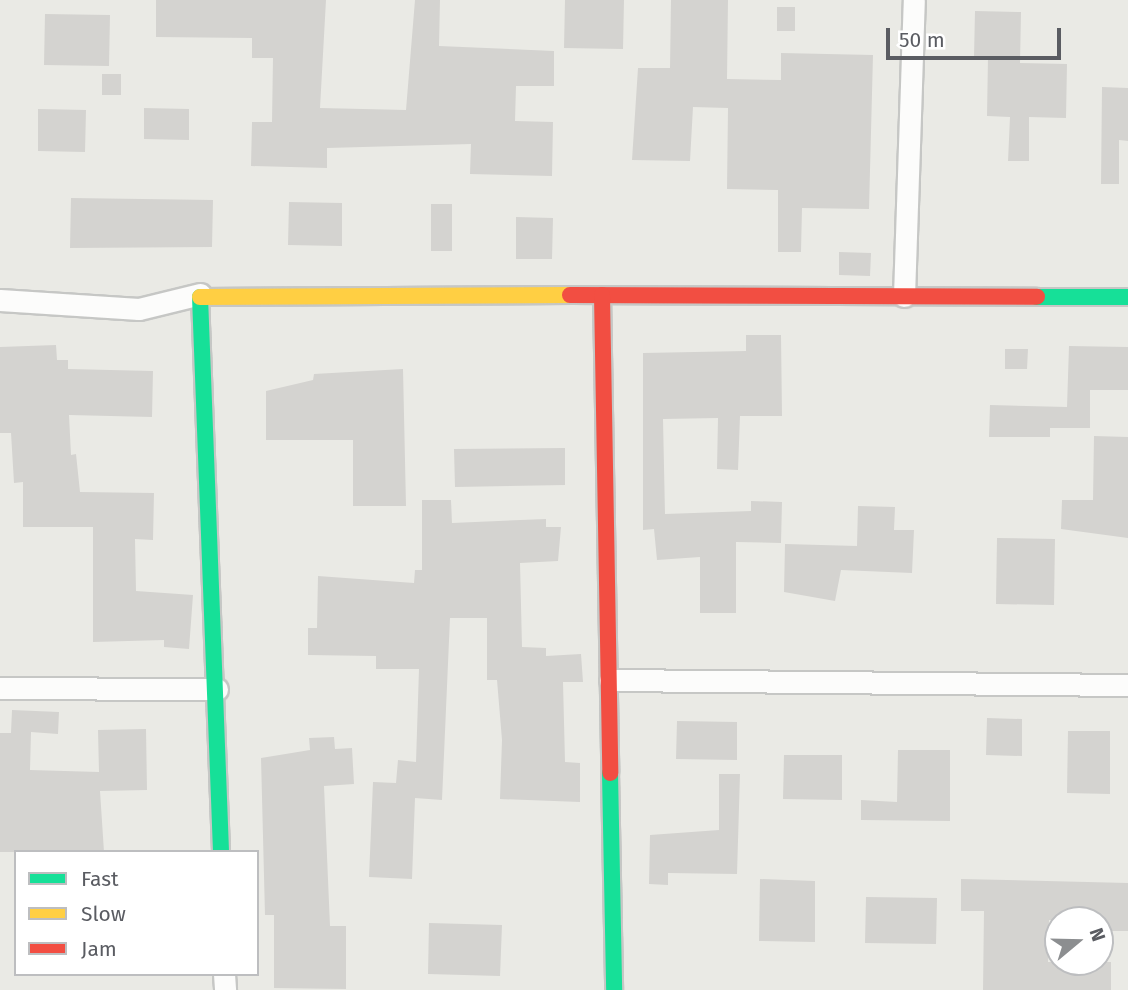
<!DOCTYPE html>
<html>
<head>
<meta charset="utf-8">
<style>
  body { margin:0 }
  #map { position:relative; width:1128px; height:990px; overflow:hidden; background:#eaeae5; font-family:"Fira Sans",sans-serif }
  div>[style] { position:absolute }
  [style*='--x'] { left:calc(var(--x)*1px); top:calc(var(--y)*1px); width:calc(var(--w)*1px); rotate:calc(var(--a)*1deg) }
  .building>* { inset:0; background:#d4d3d0 }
  .roads { filter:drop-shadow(2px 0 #c6c7c5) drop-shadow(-2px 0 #c6c7c5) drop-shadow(0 2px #c6c7c5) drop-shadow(0 -2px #c6c7c5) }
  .street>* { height:21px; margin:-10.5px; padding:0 10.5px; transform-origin:10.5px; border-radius:10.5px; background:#fcfcfb }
  .fast>* { height:16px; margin:-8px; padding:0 8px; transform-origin:8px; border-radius:8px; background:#16e098 }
  .slow>* { height:16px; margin:-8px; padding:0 8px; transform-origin:8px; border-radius:8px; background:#ffcf43 }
  .jam>* { height:16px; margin:-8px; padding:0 8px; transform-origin:8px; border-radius:8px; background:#f24e42 }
  span { translate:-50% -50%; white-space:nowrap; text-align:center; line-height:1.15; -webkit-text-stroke:5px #fff; paint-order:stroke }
  .legend { position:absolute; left:14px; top:850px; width:245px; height:126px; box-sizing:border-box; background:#fff; border:2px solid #bdbec0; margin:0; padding:9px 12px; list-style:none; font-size:21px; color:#5a5c62 }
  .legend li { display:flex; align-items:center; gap:14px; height:35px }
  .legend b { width:35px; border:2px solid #bdbec0 }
  .north { position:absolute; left:1044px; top:906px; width:70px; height:70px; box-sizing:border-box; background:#fff; border:2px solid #bdbec0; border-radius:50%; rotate:71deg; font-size:19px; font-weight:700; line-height:28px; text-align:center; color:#5a5c62 }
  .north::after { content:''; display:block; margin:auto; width:24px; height:32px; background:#8c8e90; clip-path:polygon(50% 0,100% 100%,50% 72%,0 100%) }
  .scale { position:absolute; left:886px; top:28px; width:175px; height:32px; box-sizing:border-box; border:4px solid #5a5c62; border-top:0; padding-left:9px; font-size:21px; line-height:24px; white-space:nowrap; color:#5a5c62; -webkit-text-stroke:5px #fff; paint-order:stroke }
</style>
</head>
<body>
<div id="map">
  <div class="building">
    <i style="clip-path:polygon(156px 0,326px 0,320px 108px,406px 110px,415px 0,440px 0,439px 46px,554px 51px,554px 86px,516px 86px,515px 121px,553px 122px,552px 176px,470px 174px,471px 144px,327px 148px,327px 168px,251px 166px,252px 122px,272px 122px,273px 58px,252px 58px,252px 38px,156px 37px)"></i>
    <i style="clip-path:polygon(565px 0,624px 0,623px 49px,564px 48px)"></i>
    <i style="clip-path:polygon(671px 0,728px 0,727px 79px,781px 80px,781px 53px,873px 55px,869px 209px,802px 208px,801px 252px,778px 252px,778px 190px,727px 189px,728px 108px,693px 107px,690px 161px,632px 160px,638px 68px,670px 68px)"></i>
    <i style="clip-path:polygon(777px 7px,795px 7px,795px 31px,777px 31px)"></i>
    <i style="clip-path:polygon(975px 11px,1021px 12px,1020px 63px,1067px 64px,1066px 118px,1029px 117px,1029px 161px,1008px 161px,1010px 117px,987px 116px,988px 57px,974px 57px)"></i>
    <i style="clip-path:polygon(45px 14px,110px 15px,109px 66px,44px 65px)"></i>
    <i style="clip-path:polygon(102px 74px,121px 74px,121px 95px,102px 95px)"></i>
    <i style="clip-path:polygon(1102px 87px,1128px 88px,1128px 141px,1119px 140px,1119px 184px,1101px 184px)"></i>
    <i style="clip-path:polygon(144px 108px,189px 109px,189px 140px,144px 139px)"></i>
    <i style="clip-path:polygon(38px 109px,86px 110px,85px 152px,38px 151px)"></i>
    <i style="clip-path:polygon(71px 198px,213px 200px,212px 247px,70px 248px)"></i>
    <i style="clip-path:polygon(289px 202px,342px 203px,342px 246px,288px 245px)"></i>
    <i style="clip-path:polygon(431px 204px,452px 204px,452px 251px,431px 251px)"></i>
    <i style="clip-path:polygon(516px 217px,553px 218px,552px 259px,516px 259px)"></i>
    <i style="clip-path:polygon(839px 252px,871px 253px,870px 276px,839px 275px)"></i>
    <i style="clip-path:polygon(746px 335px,781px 335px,782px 416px,740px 416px,738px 470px,717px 469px,718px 418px,663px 419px,665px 514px,751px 511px,751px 501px,782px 502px,781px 543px,736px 542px,736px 613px,700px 613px,700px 557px,657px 560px,654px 529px,643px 530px,643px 353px,746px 351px)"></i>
    <i style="clip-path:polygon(56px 345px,57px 360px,68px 360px,68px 369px,153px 371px,152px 417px,69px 415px,71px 455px,76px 454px,80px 492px,154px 493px,153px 540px,135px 539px,136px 591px,193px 595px,189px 649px,164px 647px,164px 640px,93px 642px,93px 527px,23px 527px,23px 482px,14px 483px,11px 433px,0 433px,0 347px)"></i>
    <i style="clip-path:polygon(1069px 346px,1128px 347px,1128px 390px,1090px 390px,1090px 428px,1050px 428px,1050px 437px,989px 437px,990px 405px,1067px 407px)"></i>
    <i style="clip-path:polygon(1005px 349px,1028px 349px,1027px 369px,1005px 369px)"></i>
    <i style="clip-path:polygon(403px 369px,406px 506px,353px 506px,353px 440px,266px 440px,266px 391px,313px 380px,314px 374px)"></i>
    <i style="clip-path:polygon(1094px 436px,1128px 437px,1128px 538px,1061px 529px,1062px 500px,1093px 500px)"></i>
    <i style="clip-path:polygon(565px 448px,565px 485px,455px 487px,454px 449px)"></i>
    <i style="clip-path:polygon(422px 500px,451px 500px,452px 523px,546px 519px,546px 527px,561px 527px,558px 561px,520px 563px,522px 647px,546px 648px,546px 656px,581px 654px,583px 682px,563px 682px,565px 762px,580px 763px,580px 802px,500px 799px,502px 740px,497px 680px,487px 680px,487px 618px,450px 618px,442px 800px,415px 798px,412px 879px,369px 877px,373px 782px,396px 783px,398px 760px,416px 762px,419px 669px,376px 669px,376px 656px,308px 655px,308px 628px,317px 628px,318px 576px,414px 583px,415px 570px,422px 570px)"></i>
    <i style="clip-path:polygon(858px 506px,895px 507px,894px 530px,914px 530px,912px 573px,841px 570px,835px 601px,784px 592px,785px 544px,857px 546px)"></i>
    <i style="clip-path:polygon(997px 538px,1055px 539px,1054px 605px,996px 604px)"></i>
    <i style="clip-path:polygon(12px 710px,59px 712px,58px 734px,31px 732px,30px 770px,99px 772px,98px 730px,146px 729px,147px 790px,100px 791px,104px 852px,0 852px,0 733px,11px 733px)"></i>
    <i style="clip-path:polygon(987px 718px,1022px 719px,1022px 756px,986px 755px)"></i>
    <i style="clip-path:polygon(677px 721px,737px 722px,737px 760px,676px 759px)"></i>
    <i style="clip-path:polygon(1068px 731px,1110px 731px,1110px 794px,1067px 793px)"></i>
    <i style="clip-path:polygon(334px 737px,335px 749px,352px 748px,354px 784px,324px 786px,330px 926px,346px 926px,346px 989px,274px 988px,274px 915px,265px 915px,261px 758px,310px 750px,309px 738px)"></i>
    <i style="clip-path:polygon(898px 750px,950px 750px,950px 821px,861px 820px,861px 800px,897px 802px)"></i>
    <i style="clip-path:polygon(784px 755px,842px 755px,842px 800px,783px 799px)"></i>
    <i style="clip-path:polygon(719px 774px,740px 774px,737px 874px,668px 873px,668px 885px,649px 884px,650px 835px,719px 830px)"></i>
    <i style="clip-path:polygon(760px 879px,815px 881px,815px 942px,759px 941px)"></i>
    <i style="clip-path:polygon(961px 879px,1128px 883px,1128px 931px,1100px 931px,1100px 920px,1049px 920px,1048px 962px,1111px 962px,1111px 990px,983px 990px,984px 911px,961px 911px)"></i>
    <i style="clip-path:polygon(866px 897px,937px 898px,936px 944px,865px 943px)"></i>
    <i style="clip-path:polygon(429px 923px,502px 925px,500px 976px,428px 974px)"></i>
  </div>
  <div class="roads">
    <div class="street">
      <i style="--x:904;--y:296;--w:296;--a:-88.1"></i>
      <i style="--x:0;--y:300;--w:139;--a:3.7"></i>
      <i style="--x:139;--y:309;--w:63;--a:-13.8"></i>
      <i style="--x:610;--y:680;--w:518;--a:0.55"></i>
      <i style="--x:0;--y:688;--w:217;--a:0.3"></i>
      <i style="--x:224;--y:974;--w:16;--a:86"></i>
    </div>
    <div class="fast">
      <i style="--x:200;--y:297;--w:555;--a:87.83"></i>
      <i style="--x:1037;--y:297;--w:91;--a:0"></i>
      <i style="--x:610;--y:773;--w:217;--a:88.9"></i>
    </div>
    <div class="slow">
      <i style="--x:200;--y:297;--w:370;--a:-0.3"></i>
    </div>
    <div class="jam">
      <i style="--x:570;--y:295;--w:467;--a:0.2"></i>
      <i style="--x:602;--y:295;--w:478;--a:89"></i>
    </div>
  </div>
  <ul class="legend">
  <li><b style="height:9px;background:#16e098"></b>Fast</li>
  <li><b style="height:9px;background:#ffcf43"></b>Slow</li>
  <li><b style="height:9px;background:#f24e42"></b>Jam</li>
  </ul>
  <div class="north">N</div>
  <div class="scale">50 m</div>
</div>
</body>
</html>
